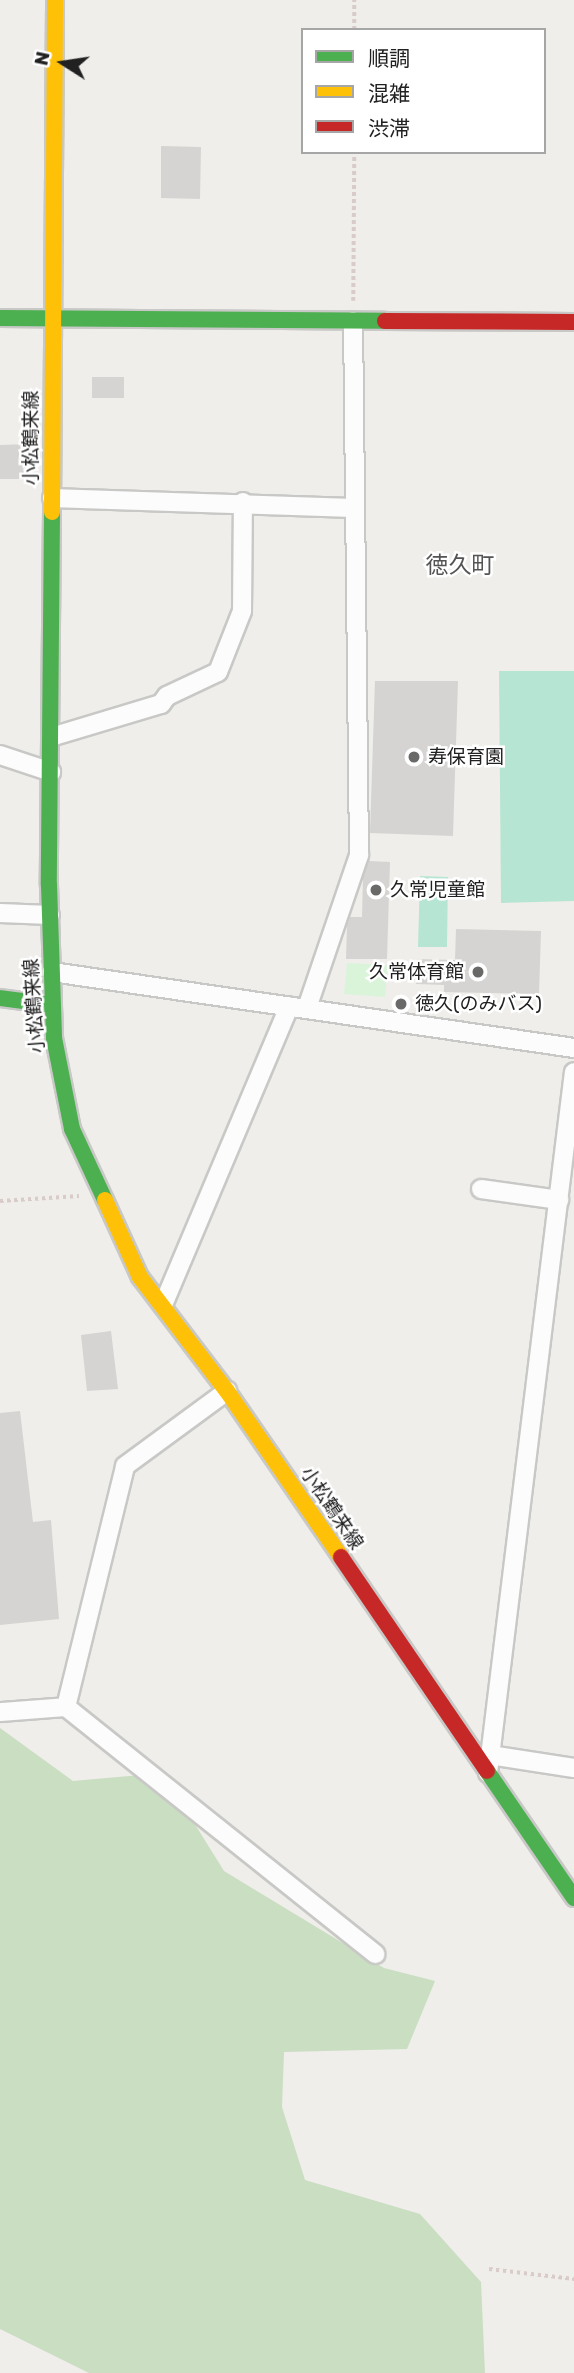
<!DOCTYPE html>
<html>
<head>
<meta charset="utf-8">
<style>
  body { margin:0 }
  #map { position:relative; width:574px; height:2373px; overflow:hidden; background:#efeeeb; font-family:Rubik,"Noto Sans JP",sans-serif }
  div>[style] { position:absolute }
  [style*='--x'] { left:calc(var(--x)*1px); top:calc(var(--y)*1px); width:calc(var(--w)*1px); rotate:calc(var(--a)*1deg) }
  .forest>* { inset:0; background:#cadec1 }
  .park>* { inset:0; background:#daf4da }
  .pitch>* { inset:0; background:#b7e5d3 }
  .building>* { inset:0; background:#d6d4d2 }
  .path>* { height:3.5px; margin-top:-1.75px; transform-origin:0; background:repeating-linear-gradient(90deg,#d8cbc8 0 3.5px,transparent 0 7px) }
  .roads { filter:drop-shadow(2px 0 #c8c8c6) drop-shadow(-2px 0 #c8c8c6) drop-shadow(0 2px #c8c8c6) drop-shadow(0 -2px #c8c8c6) }
  .street>* { height:18px; margin:-9px; padding:0 9px; transform-origin:9px; border-radius:9px; background:#fdfcfc }
  .fast>* { height:16px; margin:-8px; padding:0 8px; transform-origin:8px; border-radius:8px; background:#4caf50 }
  .slow>* { height:16px; margin:-8px; padding:0 8px; transform-origin:8px; border-radius:8px; background:#ffc107 }
  .jam>* { height:16px; margin:-8px; padding:0 8px; transform-origin:8px; border-radius:8px; background:#c62828 }
  .dots>* { width:19px; height:19px; translate:-50% -50%; box-sizing:border-box; border:4px solid #fff; border-radius:50% }
  span { translate:-50% -50%; white-space:nowrap; text-align:center; line-height:1.15; -webkit-text-stroke:5px #fff; paint-order:stroke }
  .street-label { font-size:19px; color:#212121 }
  .poi-label { font-size:19px; color:#212121 }
  .left { translate:0 -50%; text-align:left }
  .right { translate:-100% -50%; text-align:right }
  .quarter-label { font-size:23px; color:#545454 }
  .legend { position:absolute; left:301px; top:28px; width:245px; height:126px; box-sizing:border-box; background:#fff; border:2px solid #a6a6a6; margin:0; padding:9px 12px; list-style:none; font-size:21px; color:#212121 }
  .legend li { display:flex; align-items:center; gap:14px; height:35px }
  .legend b { width:35px; border:2px solid #a6a6a6 }
  .north { position:absolute; left:28px; top:28px; width:70px; height:70px; -webkit-text-stroke:5px #fff; paint-order:stroke; rotate:282deg; font-size:19px; font-weight:700; line-height:28px; text-align:center; color:#212121 }
  .north::after { content:''; display:block; margin:auto; width:24px; height:32px; background:#212121; clip-path:polygon(50% 0,100% 100%,50% 72%,0 100%) }
</style>
</head>
<body>
<div id="map">
  <div class="forest">
    <i style="clip-path:polygon(0 1728px,73px 1781px,163px 1773px,224px 1871px,384px 1968px,435px 1981px,407px 2049px,284px 2052px,282px 2107px,305px 2180px,420px 2214px,481px 2282px,485px 2373px,89px 2373px,0 2329px)"></i>
  </div>
  <div class="park">
    <i style="clip-path:polygon(347px 963px,388px 965px,385px 997px,344px 994px)"></i>
  </div>
  <div class="pitch">
    <i style="clip-path:polygon(499px 671px,574px 671px,574px 901px,501px 903px)"></i>
    <i style="clip-path:polygon(420px 876px,448px 877px,447px 947px,418px 947px)"></i>
  </div>
  <div class="building">
    <i style="clip-path:polygon(161px 146px,201px 147px,200px 199px,161px 198px)"></i>
    <i style="clip-path:polygon(92px 377px,124px 377px,124px 398px,92px 398px)"></i>
    <i style="clip-path:polygon(28px 444px,30px 479px,0 479px,0 445px)"></i>
    <i style="clip-path:polygon(375px 681px,458px 681px,453px 836px,370px 833px)"></i>
    <i style="clip-path:polygon(369px 861px,390px 862px,387px 959px,346px 959px,347px 926px,350px 917px,362px 917px,363px 878px)"></i>
    <i style="clip-path:polygon(456px 929px,541px 931px,539px 994px,444px 992px,444px 985px,416px 984px,416px 959px,455px 960px)"></i>
    <i style="clip-path:polygon(111px 1331px,118px 1389px,87px 1391px,81px 1335px)"></i>
    <i style="clip-path:polygon(20px 1411px,33px 1522px,51px 1520px,59px 1619px,0 1625px,0 1413px)"></i>
  </div>
  <div class="path">
    <i style="--x:354;--y:30;--w:30;--a:-90"></i>
    <i style="--x:353;--y:301;--w:149;--a:-89.6"></i>
    <i style="--x:0;--y:1201;--w:79;--a:-3.6"></i>
    <i style="--x:489;--y:2269;--w:86;--a:6.7"></i>
  </div>
  <div class="roads">
    <div class="street">
      <i style="--x:52;--y:498;--w:300;--a:1.9"></i>
      <i style="--x:51;--y:737;--w:115;--a:-16.7"></i>
      <i style="--x:161;--y:704;--w:10;--a:-53"></i>
      <i style="--x:167;--y:696;--w:56;--a:-25.2"></i>
      <i style="--x:218;--y:672;--w:66;--a:-68.5"></i>
      <i style="--x:242;--y:611;--w:109;--a:-89.5"></i>
      <i style="--x:0;--y:755;--w:54;--a:18.4"></i>
      <i style="--x:0;--y:913;--w:50;--a:2.3"></i>
      <i style="--x:52;--y:972;--w:528;--a:8.28"></i>
      <i style="--x:307;--y:1008;--w:162;--a:-71.2"></i>
      <i style="--x:359;--y:855;--w:534;--a:-90.64"></i>
      <i style="--x:481;--y:1189;--w:79;--a:8"></i>
      <i style="--x:163;--y:1305;--w:324;--a:-67.1"></i>
      <i style="--x:66;--y:1707;--w:248;--a:-76.2"></i>
      <i style="--x:125;--y:1466;--w:127;--a:-36.3"></i>
      <i style="--x:0;--y:1712;--w:66;--a:-4.3"></i>
      <i style="--x:66;--y:1707;--w:396;--a:38.6"></i>
      <i style="--x:490;--y:1755;--w:85;--a:8.8"></i>
      <i style="--x:488;--y:1773;--w:706;--a:-83.01"></i>
    </div>
    <div class="fast">
      <i style="--x:0;--y:318;--w:385;--a:0.4"></i>
      <i style="--x:52;--y:512;--w:373;--a:90.5"></i>
      <i style="--x:49;--y:885;--w:153;--a:88.1"></i>
      <i style="--x:54;--y:1038;--w:93;--a:78.8"></i>
      <i style="--x:72;--y:1129;--w:78;--a:65.1"></i>
      <i style="--x:0;--y:998;--w:53;--a:7.5"></i>
      <i style="--x:487;--y:1771;--w:154;--a:55.6"></i>
    </div>
    <div class="slow">
      <i style="--x:52;--y:512;--w:512;--a:-89.66"></i>
      <i style="--x:105;--y:1200;--w:85;--a:65.6"></i>
      <i style="--x:140;--y:1277;--w:143;--a:52.7"></i>
      <i style="--x:227;--y:1391;--w:201;--a:55.5"></i>
    </div>
    <div class="jam">
      <i style="--x:385;--y:321;--w:189;--a:0.3"></i>
      <i style="--x:341;--y:1557;--w:259;--a:55.7"></i>
    </div>
  </div>
  <div class="dots">
    <i style="left:414px;top:757px;background:#696968"></i>
    <i style="left:376px;top:890px;background:#696968"></i>
    <i style="left:478px;top:972px;background:#696968"></i>
    <i style="left:401px;top:1004px;background:#696968"></i>
  </div>
  <div class="street-label">
    <span style="left:31px;top:438px;rotate:-90deg">小松鶴来線</span>
    <span style="left:34px;top:1006px;rotate:-94deg">小松鶴来線</span>
    <span style="left:332px;top:1508px;rotate:56deg">小松鶴来線</span>
  </div>
  <div class="poi-label">
    <span class="left" style="left:428px;top:757px">寿保育園</span>
    <span class="left" style="left:390px;top:890px">久常児童館</span>
    <span class="right" style="left:464px;top:972px">久常体育館</span>
    <span class="left" style="left:415px;top:1004px">徳久(のみバス)</span>
  </div>
  <div class="quarter-label">
    <span style="left:460px;top:565px">徳久町</span>
  </div>
  <ul class="legend">
  <li><b style="height:9px;background:#4caf50"></b>順調</li>
  <li><b style="height:9px;background:#ffc107"></b>混雑</li>
  <li><b style="height:9px;background:#c62828"></b>渋滞</li>
  </ul>
  <div class="north">N</div>
</div>
</body>
</html>
